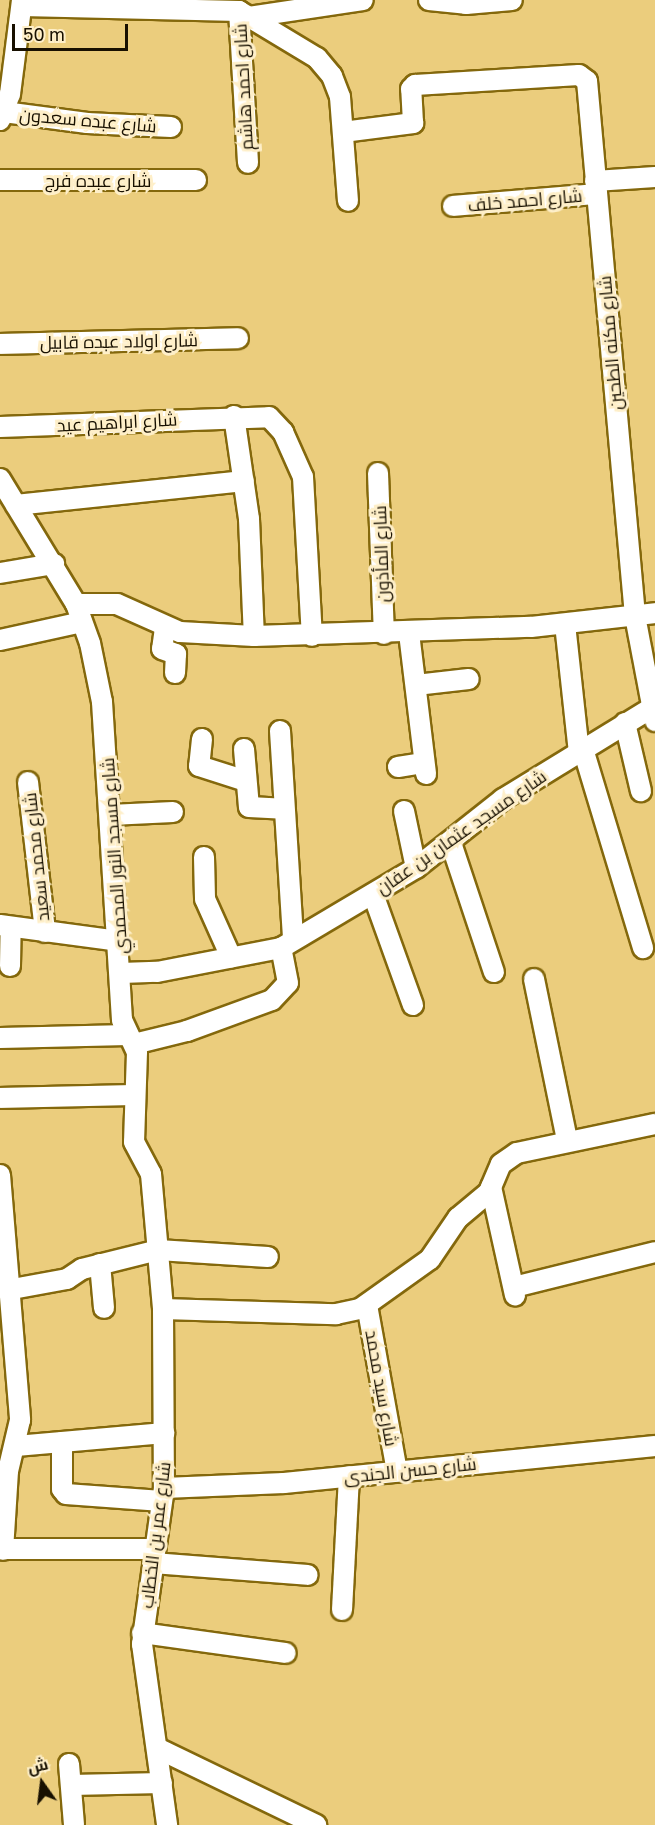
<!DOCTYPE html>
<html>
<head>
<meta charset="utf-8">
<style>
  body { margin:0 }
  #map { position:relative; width:655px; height:1825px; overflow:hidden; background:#ebcd7d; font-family:"Golos Text",Cairo,sans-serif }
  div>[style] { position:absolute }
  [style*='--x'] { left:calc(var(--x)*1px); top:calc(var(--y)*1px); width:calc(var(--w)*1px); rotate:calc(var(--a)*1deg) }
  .roads { filter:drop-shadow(2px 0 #84680c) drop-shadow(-2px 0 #84680c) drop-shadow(0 2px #84680c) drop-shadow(0 -2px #84680c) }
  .minor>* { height:20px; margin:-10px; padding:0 10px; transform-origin:10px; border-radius:10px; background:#fff }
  span { translate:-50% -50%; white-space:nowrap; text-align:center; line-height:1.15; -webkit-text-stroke:6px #feefc9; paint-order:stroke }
  .street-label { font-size:18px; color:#181000 }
  .north { position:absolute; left:12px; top:1753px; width:60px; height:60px; -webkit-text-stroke:4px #feefc9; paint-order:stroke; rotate:346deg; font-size:16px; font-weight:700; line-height:24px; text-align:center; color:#181000 }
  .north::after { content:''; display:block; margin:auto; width:21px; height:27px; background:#181000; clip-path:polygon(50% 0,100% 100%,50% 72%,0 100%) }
  .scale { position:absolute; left:12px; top:24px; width:116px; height:27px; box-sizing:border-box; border:3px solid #181000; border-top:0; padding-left:8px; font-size:18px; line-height:21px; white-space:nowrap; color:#181000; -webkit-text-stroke:4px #feefc9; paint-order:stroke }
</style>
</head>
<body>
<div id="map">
  <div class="roads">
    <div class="minor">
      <i style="--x:429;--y:0;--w:37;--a:6"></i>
      <i style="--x:466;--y:4;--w:46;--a:-5"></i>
      <i style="--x:22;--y:6;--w:217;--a:1.3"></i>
      <i style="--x:239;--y:11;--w:91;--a:31.1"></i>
      <i style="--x:317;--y:58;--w:23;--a:50"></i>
      <i style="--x:332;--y:76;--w:22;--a:69"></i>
      <i style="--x:340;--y:97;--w:104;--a:85.6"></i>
      <i style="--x:239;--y:11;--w:152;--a:86.6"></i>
      <i style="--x:249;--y:17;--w:115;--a:-8.5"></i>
      <i style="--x:4;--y:112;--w:84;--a:7.5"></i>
      <i style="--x:87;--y:123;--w:84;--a:2.7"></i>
      <i style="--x:0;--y:120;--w:28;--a:-69"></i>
      <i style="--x:10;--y:94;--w:95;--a:-82.7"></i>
      <i style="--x:343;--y:132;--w:71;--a:-7.3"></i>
      <i style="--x:413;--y:123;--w:34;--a:-93"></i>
      <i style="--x:411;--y:89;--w:6;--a:-45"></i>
      <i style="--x:415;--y:85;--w:164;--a:-3.5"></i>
      <i style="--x:579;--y:75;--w:10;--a:37"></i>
      <i style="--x:587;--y:81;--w:537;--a:84.87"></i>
      <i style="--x:635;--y:616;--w:107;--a:79.2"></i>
      <i style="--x:0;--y:180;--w:196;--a:0"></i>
      <i style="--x:595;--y:181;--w:60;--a:-3.8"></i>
      <i style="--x:453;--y:206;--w:144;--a:-4.8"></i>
      <i style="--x:0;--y:344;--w:238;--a:-1.4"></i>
      <i style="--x:234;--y:416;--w:104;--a:81.7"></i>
      <i style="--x:249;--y:519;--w:117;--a:87.6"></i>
      <i style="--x:0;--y:427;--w:269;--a:-2.1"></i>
      <i style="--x:269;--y:417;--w:21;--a:47"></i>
      <i style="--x:283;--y:432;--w:49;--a:66"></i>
      <i style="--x:303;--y:477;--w:159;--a:86.8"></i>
      <i style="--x:378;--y:473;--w:161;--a:87.9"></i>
      <i style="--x:0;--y:479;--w:146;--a:58.7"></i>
      <i style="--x:76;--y:604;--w:41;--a:70.3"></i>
      <i style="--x:90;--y:643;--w:60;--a:78.5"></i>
      <i style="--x:102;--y:702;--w:319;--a:86.4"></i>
      <i style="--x:122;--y:1020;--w:35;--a:65"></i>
      <i style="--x:137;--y:1052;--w:90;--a:91.9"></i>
      <i style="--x:134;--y:1142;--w:36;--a:62"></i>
      <i style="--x:151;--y:1174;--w:136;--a:84.9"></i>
      <i style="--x:163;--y:1309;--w:179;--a:89.7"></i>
      <i style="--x:164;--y:1488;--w:158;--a:98"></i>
      <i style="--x:142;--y:1644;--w:183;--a:82.1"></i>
      <i style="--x:16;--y:505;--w:229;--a:-6"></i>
      <i style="--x:0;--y:573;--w:55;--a:-9.5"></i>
      <i style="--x:76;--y:604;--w:41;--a:0"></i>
      <i style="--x:117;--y:604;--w:69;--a:24"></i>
      <i style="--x:180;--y:632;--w:74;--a:3.1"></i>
      <i style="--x:254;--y:636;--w:277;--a:-1.9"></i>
      <i style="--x:531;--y:627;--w:125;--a:-6.4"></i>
      <i style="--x:565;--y:624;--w:129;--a:83.8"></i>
      <i style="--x:165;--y:628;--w:21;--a:98"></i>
      <i style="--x:162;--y:649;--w:15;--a:20"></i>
      <i style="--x:176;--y:654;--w:19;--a:93"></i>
      <i style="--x:409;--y:633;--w:142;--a:83.1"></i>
      <i style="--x:0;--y:640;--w:84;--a:-12.4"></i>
      <i style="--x:416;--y:685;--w:53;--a:-6.5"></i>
      <i style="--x:625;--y:723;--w:70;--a:76.8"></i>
      <i style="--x:280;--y:731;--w:208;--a:86.4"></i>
      <i style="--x:202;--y:739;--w:27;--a:96"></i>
      <i style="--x:199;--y:766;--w:49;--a:17.7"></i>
      <i style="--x:244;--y:749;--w:58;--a:85.1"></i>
      <i style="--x:249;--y:807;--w:34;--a:3"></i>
      <i style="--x:583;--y:749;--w:208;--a:73.2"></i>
      <i style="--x:398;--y:767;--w:26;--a:-9"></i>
      <i style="--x:28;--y:782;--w:151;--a:83.5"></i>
      <i style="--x:404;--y:811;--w:58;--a:78.1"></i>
      <i style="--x:110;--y:815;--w:63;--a:-2.7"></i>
      <i style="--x:451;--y:843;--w:136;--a:71.6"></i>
      <i style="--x:204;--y:857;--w:42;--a:88.6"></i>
      <i style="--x:205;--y:899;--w:64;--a:65.9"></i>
      <i style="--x:373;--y:894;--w:118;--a:70.2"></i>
      <i style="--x:0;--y:925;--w:119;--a:7.7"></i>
      <i style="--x:10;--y:966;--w:39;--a:-89"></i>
      <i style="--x:121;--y:973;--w:36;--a:-2"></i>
      <i style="--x:157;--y:972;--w:126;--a:-11"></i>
      <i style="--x:281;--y:948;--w:157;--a:-30.7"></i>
      <i style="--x:416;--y:868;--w:111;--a:-38.4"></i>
      <i style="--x:503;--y:799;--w:178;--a:-31.5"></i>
      <i style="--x:534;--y:979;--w:164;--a:78.4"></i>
      <i style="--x:0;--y:1038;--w:128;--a:-1.3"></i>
      <i style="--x:134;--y:1044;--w:55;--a:-13.8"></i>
      <i style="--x:187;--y:1031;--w:90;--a:-20"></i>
      <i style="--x:272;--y:1000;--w:23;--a:-47"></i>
      <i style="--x:288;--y:983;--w:36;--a:-101"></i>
      <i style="--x:0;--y:1098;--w:135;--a:-1.3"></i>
      <i style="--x:0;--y:1175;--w:246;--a:85.3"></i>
      <i style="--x:20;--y:1420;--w:52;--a:103.2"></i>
      <i style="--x:8;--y:1471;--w:79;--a:93.6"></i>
      <i style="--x:491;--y:1187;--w:111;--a:77.5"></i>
      <i style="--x:100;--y:1264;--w:44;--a:84.8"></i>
      <i style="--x:514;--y:1287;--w:145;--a:-13.9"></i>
      <i style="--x:7;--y:1290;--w:61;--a:-10.4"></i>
      <i style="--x:67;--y:1279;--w:18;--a:-34"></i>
      <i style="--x:82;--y:1269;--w:78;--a:-14"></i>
      <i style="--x:158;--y:1250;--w:110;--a:3.6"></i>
      <i style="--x:367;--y:1305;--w:169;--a:79.8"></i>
      <i style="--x:163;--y:1309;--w:173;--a:1.7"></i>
      <i style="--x:336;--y:1314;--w:25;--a:-12"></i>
      <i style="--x:360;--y:1309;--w:86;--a:-35.5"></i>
      <i style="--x:430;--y:1259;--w:50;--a:-55.7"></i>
      <i style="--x:458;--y:1218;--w:40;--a:-40"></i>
      <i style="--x:489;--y:1192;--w:30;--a:-67"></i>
      <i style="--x:501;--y:1164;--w:19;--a:-35"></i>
      <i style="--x:517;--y:1153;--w:141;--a:-11.9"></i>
      <i style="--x:62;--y:1442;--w:47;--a:90"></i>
      <i style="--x:62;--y:1489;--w:6;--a:51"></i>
      <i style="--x:66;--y:1494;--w:96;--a:4.2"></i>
      <i style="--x:16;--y:1446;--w:149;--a:-5"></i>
      <i style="--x:164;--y:1488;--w:120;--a:-2.4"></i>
      <i style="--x:284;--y:1483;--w:373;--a:-5.7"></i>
      <i style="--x:0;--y:1549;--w:155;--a:0"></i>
      <i style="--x:153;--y:1563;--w:155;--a:4.4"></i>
      <i style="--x:342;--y:1610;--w:134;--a:-87"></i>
      <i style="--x:142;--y:1633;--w:145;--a:7.9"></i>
      <i style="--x:157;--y:1748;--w:177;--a:25.8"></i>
      <i style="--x:69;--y:1764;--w:61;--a:85.3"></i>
      <i style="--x:71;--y:1785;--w:91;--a:-1.3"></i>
    </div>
  </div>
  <div class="street-label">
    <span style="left:243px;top:87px;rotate:-93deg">شارع احمد هاشم</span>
    <span style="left:88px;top:120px;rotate:5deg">شارع عبده سعدون</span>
    <span style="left:98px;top:180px">شارع عبده فرج</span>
    <span style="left:525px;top:200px;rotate:-5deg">شارع احمد خلف</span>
    <span style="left:119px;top:341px;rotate:-1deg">شارع اولاد عبده قابيل</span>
    <span style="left:610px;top:343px;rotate:-95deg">شارع مكنه الطحين</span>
    <span style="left:117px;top:422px;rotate:-3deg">شارع ابراهيم عيد</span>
    <span style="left:381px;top:554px;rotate:-92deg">شارع المأذون</span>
    <span style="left:461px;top:832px;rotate:-35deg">شارع مسجد عثمان بن عفان</span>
    <span style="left:114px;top:856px;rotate:-94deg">شارع مسجد النور المحمدي</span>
    <span style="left:36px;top:857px;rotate:-96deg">شارع محمد سعيد</span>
    <span style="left:382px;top:1388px;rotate:80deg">شارع سيد محمد</span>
    <span style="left:410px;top:1470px;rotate:-6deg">شارع حسن الجندى</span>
    <span style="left:155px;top:1535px;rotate:-83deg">شارع عمر بن الخطاب</span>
  </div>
  <div class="north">ش</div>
  <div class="scale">50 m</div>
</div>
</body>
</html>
